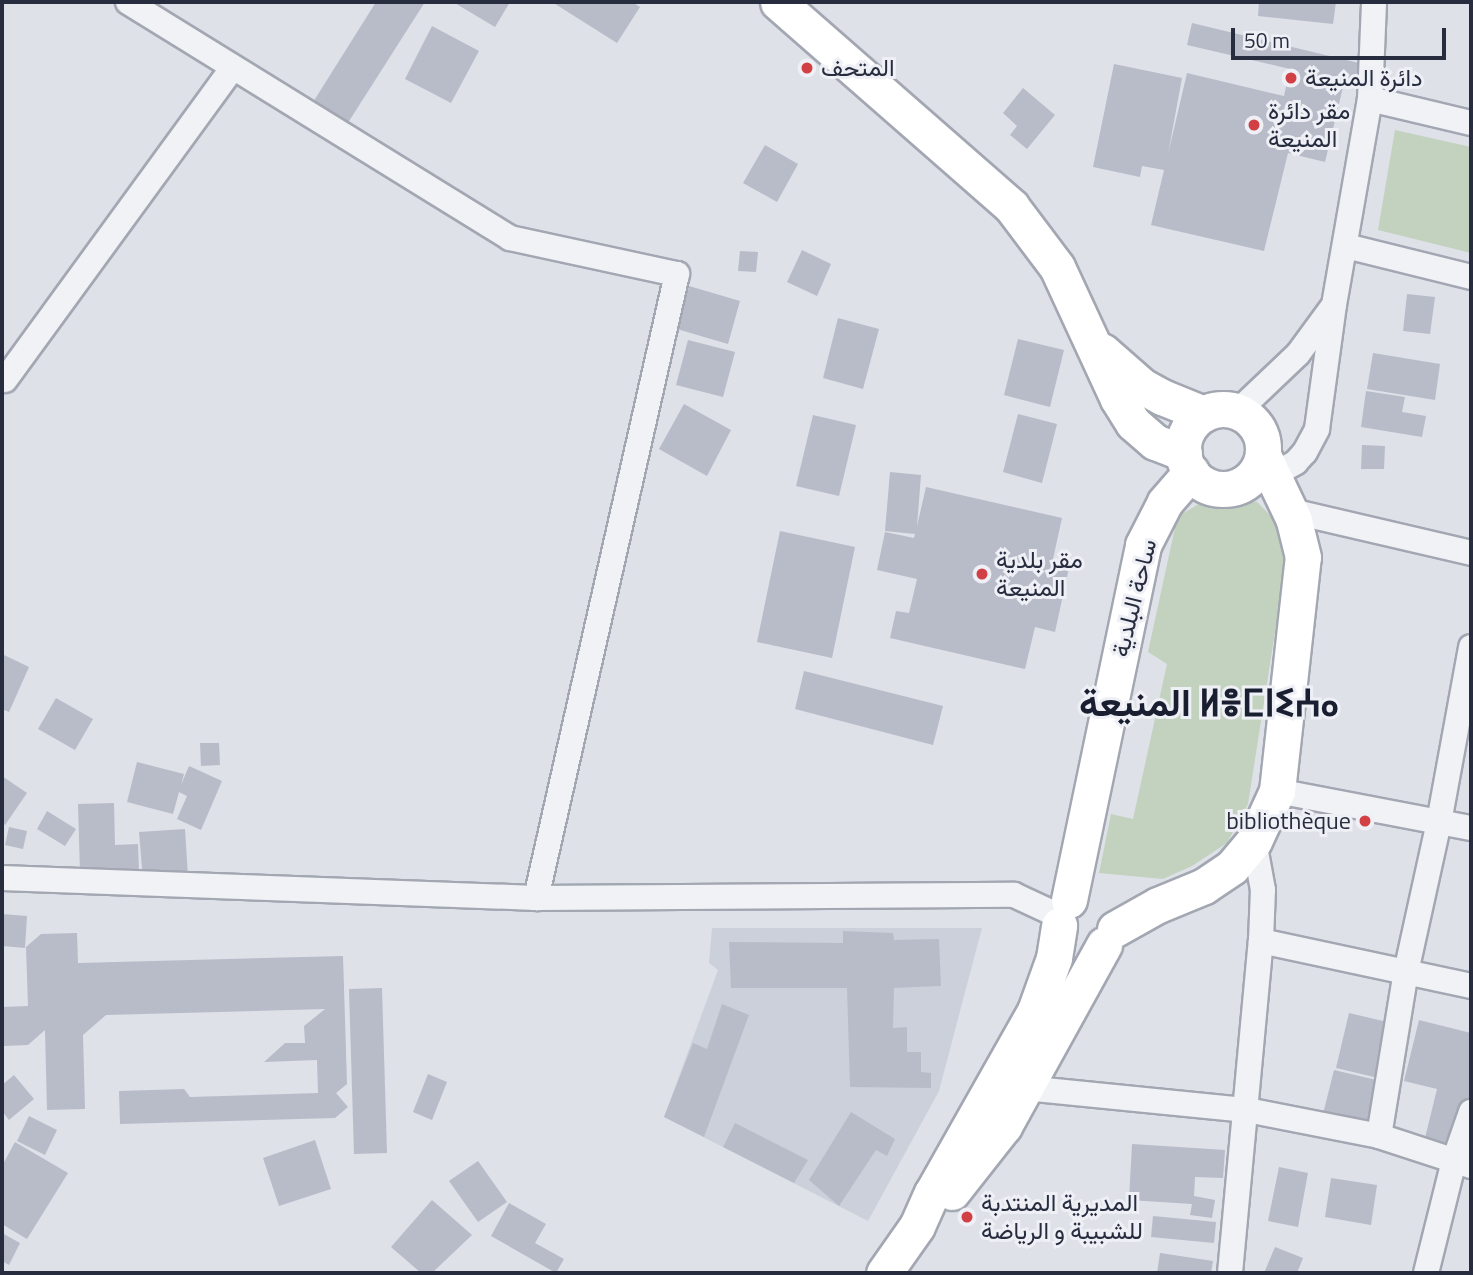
<!DOCTYPE html>
<html>
<head>
<meta charset="utf-8">
<style>
  body { margin:0 }
  #map { position:relative; width:1473px; height:1275px; overflow:hidden; background:#dee1e8; font-family:"Titillium Web",Vazirmatn,"Noto Sans Tifinagh",sans-serif }
  div>[style] { position:absolute }
  [style*='--x'] { left:calc(var(--x)*1px); top:calc(var(--y)*1px); width:calc(var(--w)*1px); rotate:calc(var(--a)*1deg) }
  .built>* { inset:0; background:#ccd0da }
  .green>* { inset:0; background:#c2d2bf }
  .building>* { inset:0; background:#b8bcc8 }
  .roads { filter:drop-shadow(2px 0 #a3a7b2) drop-shadow(-2px 0 #a3a7b2) drop-shadow(0 2px #a3a7b2) drop-shadow(0 -2px #a3a7b2) }
  .street>* { height:24px; margin:-12px; padding:0 12px; transform-origin:12px; border-radius:12px; background:#f1f2f6 }
  .secondary>* { height:35px; margin:-17.5px; padding:0 17.5px; transform-origin:17.5px; border-radius:17.5px; background:#fff }
  .secondary>.ring { margin:-17.5px; padding:0; box-sizing:content-box; background:none; border:35px solid #fff; border-radius:50% }
  .dots>* { width:19px; height:19px; translate:-50% -50%; box-sizing:border-box; border:4px solid #eef0f6; border-radius:50% }
  span { translate:-50% -50%; white-space:nowrap; text-align:center; line-height:1.15; -webkit-text-stroke:6px #eef0f6; paint-order:stroke }
  .poi-label { font-size:24px; color:#272d3f }
  .left { translate:0 -50%; text-align:left }
  .right { translate:-100% -50%; text-align:right }
  .street-label { font-size:24px; color:#272d3f }
  .town-label { font-size:38px; color:#191e30; font-weight:700 }
  .frame { position:absolute; inset:0; border:4px solid #272d3f; pointer-events:none }
  .scale { position:absolute; left:1231px; top:28px; width:215px; height:32px; box-sizing:border-box; border:4px solid #272d3f; border-top:0; padding-left:9px; font-size:21px; line-height:24px; white-space:nowrap; color:#272d3f; -webkit-text-stroke:5px #eef0f6; paint-order:stroke }
</style>
</head>
<body>
<div id="map">
  <div class="built">
    <i style="clip-path:polygon(712px 928px,982px 928px,939px 1091px,868px 1221px,664px 1117px,718px 970px,709px 963px)"></i>
  </div>
  <div class="green">
    <i style="clip-path:polygon(1395px 130px,1471px 147px,1471px 253px,1378px 230px)"></i>
    <i style="clip-path:polygon(1226px 497px,1257px 502px,1273px 518px,1289px 543px,1248px 804px,1227px 843px,1192px 866px,1163px 879px,1099px 873px,1111px 814px,1133px 819px,1167px 664px,1148px 652px,1176px 523px,1182px 514px,1202px 502px)"></i>
  </div>
  <div class="building">
    <i style="clip-path:polygon(376px 2px,425px 2px,344px 129px,310px 107px)"></i>
    <i style="clip-path:polygon(453px 2px,510px 2px,495px 27px)"></i>
    <i style="clip-path:polygon(552px 2px,632px 2px,640px 7px,617px 43px)"></i>
    <i style="clip-path:polygon(1259px 2px,1336px 2px,1333px 24px,1258px 16px)"></i>
    <i style="clip-path:polygon(1192px 23px,1359px 63px,1354px 86px,1344px 83px,1325px 162px,1288px 153px,1264px 251px,1151px 225px,1164px 170px,1142px 166px,1140px 177px,1093px 167px,1114px 64px,1182px 78px,1168px 154px,1187px 73px,1284px 96px,1290px 69px,1187px 45px)"></i>
    <i style="clip-path:polygon(432px 26px,479px 51px,451px 103px,405px 79px)"></i>
    <i style="clip-path:polygon(1023px 88px,1055px 115px,1027px 149px,1010px 135px,1017px 126px,1003px 113px)"></i>
    <i style="clip-path:polygon(765px 145px,798px 164px,777px 202px,743px 183px)"></i>
    <i style="clip-path:polygon(802px 250px,831px 264px,817px 296px,787px 282px)"></i>
    <i style="clip-path:polygon(740px 251px,758px 252px,756px 272px,738px 271px)"></i>
    <i style="clip-path:polygon(689px 286px,740px 301px,728px 344px,677px 329px)"></i>
    <i style="clip-path:polygon(1407px 294px,1435px 297px,1430px 334px,1403px 331px)"></i>
    <i style="clip-path:polygon(838px 318px,879px 329px,863px 389px,823px 378px)"></i>
    <i style="clip-path:polygon(1018px 339px,1064px 350px,1050px 407px,1004px 395px)"></i>
    <i style="clip-path:polygon(688px 340px,735px 352px,723px 397px,676px 385px)"></i>
    <i style="clip-path:polygon(1373px 353px,1440px 364px,1435px 400px,1367px 389px)"></i>
    <i style="clip-path:polygon(1366px 391px,1405px 397px,1402px 412px,1426px 416px,1422px 437px,1361px 427px)"></i>
    <i style="clip-path:polygon(684px 404px,731px 430px,707px 476px,659px 449px)"></i>
    <i style="clip-path:polygon(1018px 414px,1057px 424px,1042px 483px,1003px 472px)"></i>
    <i style="clip-path:polygon(813px 415px,856px 425px,839px 496px,796px 486px)"></i>
    <i style="clip-path:polygon(1362px 445px,1385px 446px,1384px 469px,1361px 469px)"></i>
    <i style="clip-path:polygon(890px 472px,921px 475px,917px 526px,926px 487px,1062px 518px,1053px 559px,1070px 563px,1055px 632px,1035px 627px,1025px 669px,890px 638px,896px 611px,909px 613px,917px 579px,877px 570px,885px 532px,914px 538px,915px 534px,885px 531px)"></i>
    <i style="clip-path:polygon(780px 531px,855px 547px,832px 658px,757px 642px)"></i>
    <i style="clip-path:polygon(2px 654px,29px 667px,9px 712px,2px 709px)"></i>
    <i style="clip-path:polygon(804px 671px,943px 706px,933px 745px,795px 709px)"></i>
    <i style="clip-path:polygon(56px 698px,93px 719px,75px 750px,38px 729px)"></i>
    <i style="clip-path:polygon(200px 743px,219px 743px,220px 765px,201px 766px)"></i>
    <i style="clip-path:polygon(137px 762px,184px 774px,181px 785px,189px 766px,222px 781px,201px 830px,177px 819px,187px 796px,179px 792px,173px 814px,127px 802px)"></i>
    <i style="clip-path:polygon(2px 776px,27px 793px,5px 825px,2px 823px)"></i>
    <i style="clip-path:polygon(114px 803px,115px 845px,138px 844px,139px 872px,80px 873px,78px 804px)"></i>
    <i style="clip-path:polygon(47px 811px,76px 829px,65px 846px,37px 829px)"></i>
    <i style="clip-path:polygon(9px 827px,27px 831px,23px 849px,5px 845px)"></i>
    <i style="clip-path:polygon(185px 829px,188px 877px,143px 880px,139px 832px)"></i>
    <i style="clip-path:polygon(2px 914px,27px 916px,25px 948px,2px 946px)"></i>
    <i style="clip-path:polygon(843px 931px,893px 933px,894px 940px,939px 939px,941px 986px,894px 988px,893px 1028px,907px 1027px,907px 1052px,921px 1052px,921px 1072px,931px 1073px,931px 1088px,850px 1087px,847px 988px,731px 988px,729px 942px,843px 943px)"></i>
    <i style="clip-path:polygon(77px 933px,78px 963px,343px 956px,347px 1084px,336px 1093px,348px 1107px,335px 1118px,120px 1124px,119px 1091px,184px 1089px,190px 1097px,318px 1093px,317px 1060px,264px 1062px,285px 1043px,305px 1043px,304px 1026px,325px 1009px,106px 1015px,83px 1035px,85px 1109px,47px 1110px,45px 1030px,28px 1045px,2px 1046px,2px 1007px,28px 1006px,26px 947px,41px 934px)"></i>
    <i style="clip-path:polygon(382px 988px,387px 1153px,354px 1154px,349px 989px)"></i>
    <i style="clip-path:polygon(722px 1004px,749px 1015px,704px 1137px,664px 1117px,693px 1043px,707px 1049px)"></i>
    <i style="clip-path:polygon(1349px 1013px,1400px 1025px,1387px 1080px,1336px 1068px)"></i>
    <i style="clip-path:polygon(1419px 1020px,1471px 1033px,1471px 1091px,1457px 1150px,1424px 1142px,1437px 1089px,1404px 1081px)"></i>
    <i style="clip-path:polygon(1334px 1070px,1389px 1083px,1377px 1132px,1322px 1118px)"></i>
    <i style="clip-path:polygon(428px 1074px,447px 1082px,432px 1120px,413px 1112px)"></i>
    <i style="clip-path:polygon(14px 1075px,34px 1099px,9px 1120px,2px 1111px,2px 1085px)"></i>
    <i style="clip-path:polygon(851px 1112px,895px 1139px,887px 1156px,876px 1150px,839px 1206px,809px 1180px)"></i>
    <i style="clip-path:polygon(29px 1116px,57px 1130px,45px 1155px,17px 1141px)"></i>
    <i style="clip-path:polygon(735px 1123px,808px 1160px,794px 1183px,723px 1147px)"></i>
    <i style="clip-path:polygon(315px 1140px,331px 1189px,279px 1206px,263px 1158px)"></i>
    <i style="clip-path:polygon(15px 1142px,68px 1173px,27px 1239px,2px 1224px,2px 1166px)"></i>
    <i style="clip-path:polygon(1132px 1144px,1225px 1150px,1223px 1178px,1195px 1177px,1194px 1196px,1215px 1200px,1212px 1218px,1190px 1215px,1192px 1204px,1129px 1200px)"></i>
    <i style="clip-path:polygon(478px 1161px,507px 1202px,478px 1222px,449px 1181px)"></i>
    <i style="clip-path:polygon(1279px 1167px,1308px 1173px,1298px 1227px,1268px 1221px)"></i>
    <i style="clip-path:polygon(1331px 1178px,1377px 1185px,1371px 1225px,1325px 1217px)"></i>
    <i style="clip-path:polygon(432px 1200px,472px 1235px,432px 1273px,421px 1273px,391px 1247px)"></i>
    <i style="clip-path:polygon(509px 1203px,546px 1224px,535px 1243px,564px 1259px,556px 1273px,491px 1236px)"></i>
    <i style="clip-path:polygon(1153px 1216px,1216px 1222px,1214px 1243px,1151px 1237px)"></i>
    <i style="clip-path:polygon(2px 1233px,20px 1243px,9px 1265px,2px 1261px)"></i>
    <i style="clip-path:polygon(1275px 1247px,1303px 1258px,1297px 1273px,1264px 1273px)"></i>
    <i style="clip-path:polygon(1160px 1253px,1213px 1261px,1211px 1273px,1157px 1273px)"></i>
  </div>
  <div class="roads">
    <div class="street">
      <i style="--x:128;--y:2;--w:449;--a:31.7"></i>
      <i style="--x:510;--y:238;--w:171;--a:12.2"></i>
      <i style="--x:677;--y:274;--w:640;--a:102.73"></i>
      <i style="--x:1370;--y:99;--w:104;--a:13.4"></i>
      <i style="--x:1346;--y:246;--w:129;--a:13.9"></i>
      <i style="--x:5;--y:380;--w:387;--a:-53.9"></i>
      <i style="--x:1237;--y:412;--w:84;--a:-43.6"></i>
      <i style="--x:1298;--y:354;--w:56;--a:-53.7"></i>
      <i style="--x:1251;--y:479;--w:22;--a:-10"></i>
      <i style="--x:1273;--y:475;--w:26;--a:-29"></i>
      <i style="--x:1296;--y:462;--w:13;--a:-48"></i>
      <i style="--x:1305;--y:452;--w:26;--a:-62"></i>
      <i style="--x:1317;--y:429;--w:125;--a:-82.2"></i>
      <i style="--x:1334;--y:305;--w:209;--a:-80.1"></i>
      <i style="--x:1370;--y:99;--w:97;--a:-87.6"></i>
      <i style="--x:1291;--y:511;--w:185;--a:13.1"></i>
      <i style="--x:1277;--y:791;--w:197;--a:10.8"></i>
      <i style="--x:2;--y:878;--w:534;--a:2.14"></i>
      <i style="--x:536;--y:898;--w:478;--a:-0.4"></i>
      <i style="--x:1014;--y:895;--w:50;--a:25"></i>
      <i style="--x:1261;--y:941;--w:215;--a:12.1"></i>
      <i style="--x:1013;--y:1082;--w:13;--a:27"></i>
      <i style="--x:1025;--y:1088;--w:223;--a:5.7"></i>
      <i style="--x:1247;--y:1110;--w:135;--a:11.1"></i>
      <i style="--x:1379;--y:1136;--w:97;--a:18.1"></i>
      <i style="--x:1379;--y:1136;--w:166;--a:-80.7"></i>
      <i style="--x:1406;--y:972;--w:154;--a:-77.6"></i>
      <i style="--x:1439;--y:822;--w:178;--a:-79.6"></i>
      <i style="--x:1230;--y:1273;--w:333;--a:-84.7"></i>
      <i style="--x:1261;--y:941;--w:51;--a:-87.8"></i>
      <i style="--x:1263;--y:890;--w:50;--a:-100.4"></i>
      <i style="--x:1426;--y:1273;--w:115;--a:-76"></i>
      <i style="--x:1454;--y:1161;--w:52;--a:-70.9"></i>
    </div>
    <div class="secondary">
      <i style="--x:778;--y:2;--w:310;--a:41.2"></i>
      <i style="--x:1011;--y:206;--w:76;--a:53"></i>
      <i style="--x:1057;--y:267;--w:145;--a:65.2"></i>
      <i style="--x:1118;--y:399;--w:28;--a:58"></i>
      <i style="--x:1133;--y:423;--w:29;--a:41"></i>
      <i style="--x:1155;--y:442;--w:31;--a:21"></i>
      <i style="--x:1102;--y:351;--w:53;--a:41.2"></i>
      <i style="--x:1142;--y:386;--w:23;--a:29"></i>
      <i style="--x:1162;--y:397;--w:45;--a:22"></i>
      <i class="ring" style="left:1183px;top:409px;width:45px;height:45px"></i>
      <i style="--x:1069;--y:900;--w:363;--a:-78.2"></i>
      <i style="--x:1143;--y:545;--w:48;--a:-62.9"></i>
      <i style="--x:1165;--y:502;--w:40;--a:-49"></i>
      <i style="--x:1115;--y:929;--w:49;--a:-29.2"></i>
      <i style="--x:1158;--y:905;--w:50;--a:-22.4"></i>
      <i style="--x:1204;--y:886;--w:34;--a:-34"></i>
      <i style="--x:1232;--y:867;--w:34;--a:-50"></i>
      <i style="--x:1254;--y:841;--w:55;--a:-65.3"></i>
      <i style="--x:1277;--y:791;--w:235;--a:-83.7"></i>
      <i style="--x:1303;--y:557;--w:38;--a:-104"></i>
      <i style="--x:1294;--y:520;--w:72;--a:-115.5"></i>
      <i style="--x:952;--y:1192;--w:84;--a:-51.8"></i>
      <i style="--x:1004;--y:1126;--w:207;--a:-61.1"></i>
      <i style="--x:884;--y:1273;--w:57;--a:-54.9"></i>
      <i style="--x:917;--y:1226;--w:36;--a:-66"></i>
      <i style="--x:932;--y:1193;--w:209;--a:-60.5"></i>
      <i style="--x:1035;--y:1011;--w:56;--a:-70.3"></i>
      <i style="--x:1054;--y:958;--w:33;--a:-81"></i>
    </div>
  </div>
  <div class="dots">
    <i style="left:807px;top:68px;background:#d14045"></i>
    <i style="left:1291px;top:78px;background:#d14045"></i>
    <i style="left:1254px;top:125px;background:#d14045"></i>
    <i style="left:982px;top:574px;background:#d14045"></i>
    <i style="left:1365px;top:821px;background:#d14045"></i>
    <i style="left:967px;top:1217px;background:#d14045"></i>
  </div>
  <div class="poi-label">
    <span class="left" style="left:821px;top:68px">المتحف</span>
    <span class="left" style="left:1305px;top:78px">دائرة المنيعة</span>
    <span class="left" style="left:1268px;top:125px">مقر دائرة<br>المنيعة</span>
    <span class="left" style="left:996px;top:574px">مقر بلدية<br>المنيعة</span>
    <span class="right" style="left:1351px;top:821px">bibliothèque</span>
    <span class="left" style="left:981px;top:1217px">المديرية المنتدبة<br>للشبيبة و الرياضة</span>
  </div>
  <div class="street-label">
    <span style="left:1134px;top:598px;rotate:-76deg">ساحة البلدية</span>
  </div>
  <div class="town-label">
    <span style="left:1209px;top:703px">المنيعة ⵍⴻⵎⵏⵉⵄⴰ</span>
  </div>
  <div class="frame"></div>
  <div class="scale">50 m</div>
</div>
</body>
</html>
